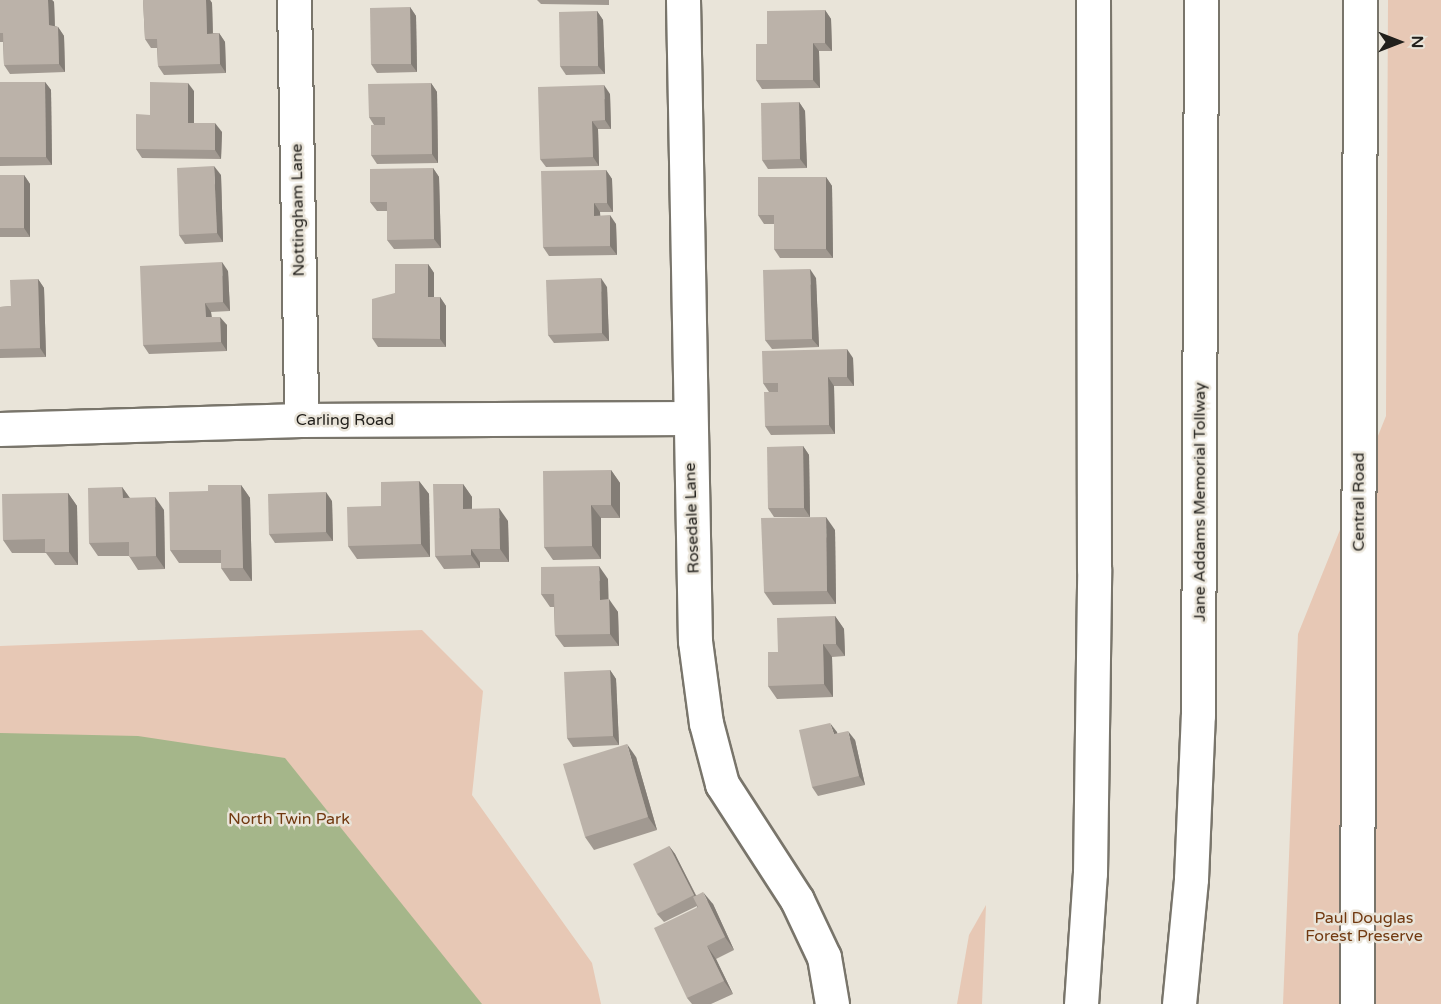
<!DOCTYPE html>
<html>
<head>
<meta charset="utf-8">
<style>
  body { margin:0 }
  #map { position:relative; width:1441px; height:1004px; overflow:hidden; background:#e9e4d9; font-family:"Varela Round",sans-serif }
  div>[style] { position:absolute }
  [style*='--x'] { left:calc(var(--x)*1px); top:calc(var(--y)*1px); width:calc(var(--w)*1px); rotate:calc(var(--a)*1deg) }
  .green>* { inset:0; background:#e7c8b5 }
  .water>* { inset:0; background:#a5b68a }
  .roads { filter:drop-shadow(2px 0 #79756b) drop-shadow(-2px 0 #79756b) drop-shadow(0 2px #79756b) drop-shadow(0 -2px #79756b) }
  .minor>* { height:33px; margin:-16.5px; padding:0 16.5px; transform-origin:16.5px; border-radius:16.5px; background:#fff }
  .highway>* { height:33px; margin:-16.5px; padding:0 16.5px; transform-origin:16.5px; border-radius:16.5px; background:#fff }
  .wall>* { inset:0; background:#a19991 }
  .shaded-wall>* { inset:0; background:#837d76 }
  .building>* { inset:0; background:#bbb2a9 }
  span { translate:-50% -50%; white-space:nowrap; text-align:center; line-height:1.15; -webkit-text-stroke:5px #e9e4d9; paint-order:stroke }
  .street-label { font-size:16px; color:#211f1b }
  .park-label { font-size:16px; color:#713910 }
  .north { position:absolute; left:1369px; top:12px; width:60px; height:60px; -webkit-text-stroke:4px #e9e4d9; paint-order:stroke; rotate:90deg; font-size:16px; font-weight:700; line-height:24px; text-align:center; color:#211f1b }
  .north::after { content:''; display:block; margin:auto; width:21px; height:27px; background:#211f1b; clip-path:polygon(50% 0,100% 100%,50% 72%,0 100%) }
</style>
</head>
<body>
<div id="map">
  <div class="green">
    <i style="clip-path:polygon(1388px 0,1441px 0,1441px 1004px,1283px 1004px,1298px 634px,1386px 416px)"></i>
    <i style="clip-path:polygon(422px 630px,483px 691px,472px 795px,592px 963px,601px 1004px,0 1004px,0 646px)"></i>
    <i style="clip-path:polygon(986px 905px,982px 1004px,957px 1004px,969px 935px)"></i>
  </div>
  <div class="water">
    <i style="clip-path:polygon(0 733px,138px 736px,285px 758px,482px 1004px,0 1004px)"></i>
  </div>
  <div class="roads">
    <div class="minor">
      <i style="--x:294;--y:0;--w:420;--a:89"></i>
      <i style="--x:683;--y:0;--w:641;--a:88.93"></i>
      <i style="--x:695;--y:641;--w:83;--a:82.4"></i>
      <i style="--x:706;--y:723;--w:63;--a:75.3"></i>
      <i style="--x:722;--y:784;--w:138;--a:57.1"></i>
      <i style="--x:797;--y:900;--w:63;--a:64.7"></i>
      <i style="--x:824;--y:957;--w:48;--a:80.3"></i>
      <i style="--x:0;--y:429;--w:301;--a:-1.7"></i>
      <i style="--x:301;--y:420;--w:388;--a:-0.3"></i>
      <i style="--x:1357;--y:1004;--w:1004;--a:-89.83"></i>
    </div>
    <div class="highway">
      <i style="--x:1081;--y:1004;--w:131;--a:-86.1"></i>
      <i style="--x:1090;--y:873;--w:304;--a:-89.2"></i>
      <i style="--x:1094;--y:569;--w:569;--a:-90.1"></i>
      <i style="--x:1179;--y:1004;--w:126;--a:-84.5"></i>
      <i style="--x:1191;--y:879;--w:164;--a:-87.6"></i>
      <i style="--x:1198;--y:715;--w:715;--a:-89.76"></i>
    </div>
  </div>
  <div class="wall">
    <i style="clip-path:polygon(0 0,52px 0,54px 2px,55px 26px,58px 27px,64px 36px,65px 72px,10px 74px,4px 65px,3px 42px,0 42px)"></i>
    <i style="clip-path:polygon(143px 0,210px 0,212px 3px,213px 33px,219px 33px,225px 42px,226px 73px,164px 75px,158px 66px,157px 48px,151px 48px,145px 39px)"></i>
    <i style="clip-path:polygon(537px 0,609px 0,609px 5px,541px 4px)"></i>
    <i style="clip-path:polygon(410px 7px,416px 16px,417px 72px,377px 73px,371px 64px)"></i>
    <i style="clip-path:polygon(825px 10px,831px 19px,832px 51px,819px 51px,820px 88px,762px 89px,756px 80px,767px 44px)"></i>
    <i style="clip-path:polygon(597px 11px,603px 20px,605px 74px,566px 75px,560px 66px)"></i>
    <i style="clip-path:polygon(0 82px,45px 82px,51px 90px,52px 165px,0 166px)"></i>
    <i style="clip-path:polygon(431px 83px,437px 92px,438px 163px,377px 164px,371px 155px,374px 125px,369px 117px)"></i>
    <i style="clip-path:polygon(194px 91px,194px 123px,222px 132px,221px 159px,142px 158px,136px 149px,150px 115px)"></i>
    <i style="clip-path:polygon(610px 94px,611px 129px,598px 129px,599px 166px,546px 167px,540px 159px)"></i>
    <i style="clip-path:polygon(799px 102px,805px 111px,807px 168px,768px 169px,762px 160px)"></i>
    <i style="clip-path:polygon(433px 168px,439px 177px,441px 248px,394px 249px,387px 240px,387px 211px,377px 211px,370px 202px)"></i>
    <i style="clip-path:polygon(606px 170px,612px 179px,613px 212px,600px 212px,600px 216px,616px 224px,617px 255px,549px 256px,543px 247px)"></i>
    <i style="clip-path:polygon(0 175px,24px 175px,30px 184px,30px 237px,0 237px)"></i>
    <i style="clip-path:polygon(221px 175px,223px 242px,185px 244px,179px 235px)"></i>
    <i style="clip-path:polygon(826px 177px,832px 186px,833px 258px,780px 258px,774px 249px,774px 224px,764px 224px,758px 215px)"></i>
    <i style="clip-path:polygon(428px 264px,434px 273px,434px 297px,440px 297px,446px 306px,446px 347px,378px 347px,372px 338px,395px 293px)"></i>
    <i style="clip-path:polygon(228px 271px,230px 311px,211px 312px,212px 317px,227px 325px,227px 351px,149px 354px,143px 345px)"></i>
    <i style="clip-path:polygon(816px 278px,819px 347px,772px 349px,765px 340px)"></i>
    <i style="clip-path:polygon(38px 279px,44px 288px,46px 357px,0 358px,0 307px,11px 306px)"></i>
    <i style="clip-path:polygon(607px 287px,609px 341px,554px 343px,548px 335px)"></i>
    <i style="clip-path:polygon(853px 358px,854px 386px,834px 386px,835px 434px,771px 435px,765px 426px,769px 392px,763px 383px)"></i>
    <i style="clip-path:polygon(803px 446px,809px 455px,810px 517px,774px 517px,768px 508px)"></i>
    <i style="clip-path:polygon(611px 470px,620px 483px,620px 518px,601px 518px,601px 559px,553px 560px,544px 547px)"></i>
    <i style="clip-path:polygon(419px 481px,429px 494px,430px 557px,357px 559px,348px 546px,381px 506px)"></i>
    <i style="clip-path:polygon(463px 484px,472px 497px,472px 509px,508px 521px,509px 562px,480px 562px,480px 568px,444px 569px,435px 556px)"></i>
    <i style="clip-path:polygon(241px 485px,250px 498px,252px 581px,230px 581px,221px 568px,221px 563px,179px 563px,170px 550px,208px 491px)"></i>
    <i style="clip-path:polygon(122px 487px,130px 498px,164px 510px,165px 569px,138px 570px,129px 556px,98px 556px,89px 543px)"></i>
    <i style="clip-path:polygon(68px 493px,77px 506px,78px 565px,55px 565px,46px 553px,12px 553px,3px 540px)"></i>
    <i style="clip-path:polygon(332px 501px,333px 541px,275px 543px,269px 534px)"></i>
    <i style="clip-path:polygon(835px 530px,836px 604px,773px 605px,764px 592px)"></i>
    <i style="clip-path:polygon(608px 579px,608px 600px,618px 612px,619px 646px,564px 647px,555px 635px,554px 607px,550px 607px,541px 594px)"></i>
    <i style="clip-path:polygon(835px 616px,844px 629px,845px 656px,832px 657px,833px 697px,777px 699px,768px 686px,778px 652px)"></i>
    <i style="clip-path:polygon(610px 670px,616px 679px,619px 745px,573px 747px,567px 738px)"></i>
    <i style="clip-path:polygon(837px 732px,837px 734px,855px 740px,865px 785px,818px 796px,812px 787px)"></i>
    <i style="clip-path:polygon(636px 757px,657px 830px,594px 850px,585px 837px)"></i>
    <i style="clip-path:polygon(669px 846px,675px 854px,696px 895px,713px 904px,734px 950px,716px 959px,733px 994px,711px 1004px,692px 1004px,687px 998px,697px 906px,664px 922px,657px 914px)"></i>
  </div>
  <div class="shaded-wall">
    <i style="clip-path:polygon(48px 0,52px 0,54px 2px,55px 33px,49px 25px)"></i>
    <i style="clip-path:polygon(206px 0,210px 0,212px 3px,213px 42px,207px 34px)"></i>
    <i style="clip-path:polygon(410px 7px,416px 16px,417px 72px,411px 64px)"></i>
    <i style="clip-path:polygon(825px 10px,831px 19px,832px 51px,825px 43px)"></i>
    <i style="clip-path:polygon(597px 11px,603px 20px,605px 74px,598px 66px)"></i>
    <i style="clip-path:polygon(58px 27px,64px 36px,65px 72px,59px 64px)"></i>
    <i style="clip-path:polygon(219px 33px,225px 42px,226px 73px,220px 64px)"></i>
    <i style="clip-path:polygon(813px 43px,819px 51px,820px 88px,813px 80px)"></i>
    <i style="clip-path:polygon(45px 82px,51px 90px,52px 165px,46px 157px)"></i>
    <i style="clip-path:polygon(188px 83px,194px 91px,194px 132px,188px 123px)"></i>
    <i style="clip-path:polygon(431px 83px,437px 92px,438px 163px,432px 154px)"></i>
    <i style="clip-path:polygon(604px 85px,610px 94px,611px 129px,605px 120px)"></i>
    <i style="clip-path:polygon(799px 102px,805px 111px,807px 168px,800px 159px)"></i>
    <i style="clip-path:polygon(592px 121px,598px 129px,599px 166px,593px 157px)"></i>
    <i style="clip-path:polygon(215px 123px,222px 132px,221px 159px,215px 150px)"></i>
    <i style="clip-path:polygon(214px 166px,221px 175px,223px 242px,217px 233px)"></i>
    <i style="clip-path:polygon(433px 168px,439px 177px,441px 248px,434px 239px)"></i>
    <i style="clip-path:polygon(606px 170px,612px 179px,613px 212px,607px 203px)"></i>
    <i style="clip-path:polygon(24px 175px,30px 184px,30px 237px,24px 228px)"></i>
    <i style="clip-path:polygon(826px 177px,832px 186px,833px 258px,826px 249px)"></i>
    <i style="clip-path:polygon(594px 203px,600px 212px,601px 225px,594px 216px)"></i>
    <i style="clip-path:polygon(610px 215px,616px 224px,617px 255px,610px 246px)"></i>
    <i style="clip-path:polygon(222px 262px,228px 271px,230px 311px,223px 302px)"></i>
    <i style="clip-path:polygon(428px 264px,434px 273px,434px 306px,428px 297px)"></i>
    <i style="clip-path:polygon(810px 269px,816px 278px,819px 347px,812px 339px)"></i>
    <i style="clip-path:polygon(601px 278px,607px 287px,609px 341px,602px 333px)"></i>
    <i style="clip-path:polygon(38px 279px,44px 288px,46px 357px,40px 348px)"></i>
    <i style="clip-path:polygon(440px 297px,446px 306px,446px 347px,440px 339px)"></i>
    <i style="clip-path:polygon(205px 303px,211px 312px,212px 326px,206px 317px)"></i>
    <i style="clip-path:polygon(220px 317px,227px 325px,227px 351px,221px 342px)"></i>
    <i style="clip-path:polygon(847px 349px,853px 358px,854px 386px,847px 377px)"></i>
    <i style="clip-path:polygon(828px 377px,834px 386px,835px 434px,829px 425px)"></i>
    <i style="clip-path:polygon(803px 446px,809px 455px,810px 517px,804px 508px)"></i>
    <i style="clip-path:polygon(611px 470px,620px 483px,620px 518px,611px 505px)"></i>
    <i style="clip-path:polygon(419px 481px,429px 494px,430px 557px,421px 544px)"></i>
    <i style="clip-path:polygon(463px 484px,472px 497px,472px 522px,463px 509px)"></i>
    <i style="clip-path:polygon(241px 485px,250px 498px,252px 581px,243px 568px)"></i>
    <i style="clip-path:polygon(122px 487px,131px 500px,123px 498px)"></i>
    <i style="clip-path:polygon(326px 492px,332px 501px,333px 541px,326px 532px)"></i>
    <i style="clip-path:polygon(68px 493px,77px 506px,78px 565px,69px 552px)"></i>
    <i style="clip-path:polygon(155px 497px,164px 510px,165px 569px,156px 556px)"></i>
    <i style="clip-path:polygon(591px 505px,601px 518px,601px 559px,592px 546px)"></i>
    <i style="clip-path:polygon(499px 508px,508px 521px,509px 562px,500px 549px)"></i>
    <i style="clip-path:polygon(826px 517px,835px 530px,836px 604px,827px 591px)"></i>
    <i style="clip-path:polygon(471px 549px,480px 562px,480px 568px,471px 555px)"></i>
    <i style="clip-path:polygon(599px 566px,608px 579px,609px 613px,600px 600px)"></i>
    <i style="clip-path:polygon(609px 599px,618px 612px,619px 646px,610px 634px)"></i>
    <i style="clip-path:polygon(835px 616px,844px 629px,845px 656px,836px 644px)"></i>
    <i style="clip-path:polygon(823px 644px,832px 657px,833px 697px,824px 684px)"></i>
    <i style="clip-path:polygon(610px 670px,616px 679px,619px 745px,613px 736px)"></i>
    <i style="clip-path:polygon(830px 723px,837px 732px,840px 743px,834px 734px)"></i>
    <i style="clip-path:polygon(848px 731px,855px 740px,865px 785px,859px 776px)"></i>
    <i style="clip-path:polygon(627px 744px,636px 757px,657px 830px,648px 817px)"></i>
    <i style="clip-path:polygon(669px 846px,675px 854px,700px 904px,694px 895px)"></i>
    <i style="clip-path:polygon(703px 892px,713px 904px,734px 950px,725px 937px)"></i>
    <i style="clip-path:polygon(707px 946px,716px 959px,733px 994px,724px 981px)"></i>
  </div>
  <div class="building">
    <i style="clip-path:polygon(0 0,48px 0,49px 25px,58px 27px,59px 64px,4px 65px,3px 33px,0 33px)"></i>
    <i style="clip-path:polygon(143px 0,206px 0,207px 34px,219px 33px,220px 64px,158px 66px,157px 39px,145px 39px)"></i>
    <i style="clip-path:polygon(410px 7px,411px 64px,371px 64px,370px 8px)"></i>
    <i style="clip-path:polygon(825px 10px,825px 43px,813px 43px,813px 80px,756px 80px,756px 44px,767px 44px,767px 11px)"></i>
    <i style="clip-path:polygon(597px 11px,598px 66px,560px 66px,559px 12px)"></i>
    <i style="clip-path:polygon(0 82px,45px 82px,46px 157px,0 157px)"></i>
    <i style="clip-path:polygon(150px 82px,188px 83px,188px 123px,215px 123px,215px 150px,136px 149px,136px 114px,150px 115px)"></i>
    <i style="clip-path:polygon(431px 83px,432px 154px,371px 155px,371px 125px,385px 125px,385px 117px,369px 117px,368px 84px)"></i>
    <i style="clip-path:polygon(604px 85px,605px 120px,592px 121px,593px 157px,540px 159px,538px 87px)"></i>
    <i style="clip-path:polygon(799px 102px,800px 159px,762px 160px,761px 103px)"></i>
    <i style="clip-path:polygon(214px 166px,217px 233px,179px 235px,177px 168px)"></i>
    <i style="clip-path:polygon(433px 168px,434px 239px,387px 240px,387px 202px,370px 202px,370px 169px)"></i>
    <i style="clip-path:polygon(606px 170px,607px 203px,594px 203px,594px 216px,610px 215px,610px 246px,543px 247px,541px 171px)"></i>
    <i style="clip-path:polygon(0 175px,24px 175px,24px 228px,0 228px)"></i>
    <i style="clip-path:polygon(758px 177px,826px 177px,826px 249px,774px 249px,774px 215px,758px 215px)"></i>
    <i style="clip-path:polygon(222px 262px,223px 302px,205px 303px,206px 317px,220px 317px,221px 342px,143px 345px,140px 266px)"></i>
    <i style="clip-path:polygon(395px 264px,428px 264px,428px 297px,440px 297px,440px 339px,372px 338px,372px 299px,395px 293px)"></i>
    <i style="clip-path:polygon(810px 269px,812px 339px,765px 340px,763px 270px)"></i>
    <i style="clip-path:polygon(601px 278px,602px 333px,548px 335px,546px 280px)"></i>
    <i style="clip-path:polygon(38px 279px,40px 348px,0 349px,0 307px,11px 306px,10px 280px)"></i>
    <i style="clip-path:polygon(847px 349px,847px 377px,828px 377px,829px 425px,765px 426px,764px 392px,778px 392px,778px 383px,763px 383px,762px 351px)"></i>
    <i style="clip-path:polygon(803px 446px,804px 508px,768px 508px,767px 447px)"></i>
    <i style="clip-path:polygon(611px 470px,611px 505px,591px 505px,592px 546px,544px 547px,543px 471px)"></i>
    <i style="clip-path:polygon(419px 481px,421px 544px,348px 546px,347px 507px,381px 506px,381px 482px)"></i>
    <i style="clip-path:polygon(433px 484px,463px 484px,463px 509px,499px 508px,500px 549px,471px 549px,471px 555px,435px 556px)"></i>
    <i style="clip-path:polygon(208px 485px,241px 485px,243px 568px,221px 568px,221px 550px,170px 550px,169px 492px,208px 491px)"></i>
    <i style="clip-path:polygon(122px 487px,123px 498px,155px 497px,156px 556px,129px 557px,129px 542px,89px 543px,88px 488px)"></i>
    <i style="clip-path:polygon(326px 492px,326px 532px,269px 534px,268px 494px)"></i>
    <i style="clip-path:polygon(68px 493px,69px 552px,45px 552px,45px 539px,3px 540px,2px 494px)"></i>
    <i style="clip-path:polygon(826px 517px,827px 591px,764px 592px,761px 518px)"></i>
    <i style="clip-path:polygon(599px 566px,600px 600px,609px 599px,610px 634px,555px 635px,554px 594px,541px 594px,541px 567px)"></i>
    <i style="clip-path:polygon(835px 616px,836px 644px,823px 644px,824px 684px,768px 686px,768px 652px,778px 652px,777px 618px)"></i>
    <i style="clip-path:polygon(610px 670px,613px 736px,567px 738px,564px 672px)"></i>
    <i style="clip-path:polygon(830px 723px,834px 734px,848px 731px,859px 776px,812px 787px,799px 730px)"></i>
    <i style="clip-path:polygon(627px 744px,648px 817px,585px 837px,563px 764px)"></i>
    <i style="clip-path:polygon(669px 846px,694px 895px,657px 914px,633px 864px)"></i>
    <i style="clip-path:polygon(703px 892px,725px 937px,707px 946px,724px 981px,687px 998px,654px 928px,698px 907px,693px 897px)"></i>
  </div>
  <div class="street-label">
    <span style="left:298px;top:210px;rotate:-91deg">Nottingham Lane</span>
    <span style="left:345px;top:420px">Carling Road</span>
    <span style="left:1200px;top:502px;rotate:-90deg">Jane Addams Memorial Tollway</span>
    <span style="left:1359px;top:502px;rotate:-90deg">Central Road</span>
    <span style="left:692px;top:518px;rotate:-92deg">Rosedale Lane</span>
  </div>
  <div class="park-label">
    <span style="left:289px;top:819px">North Twin Park</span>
    <span style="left:1364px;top:927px">Paul Douglas<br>Forest Preserve</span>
  </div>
  <div class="north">N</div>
</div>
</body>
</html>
